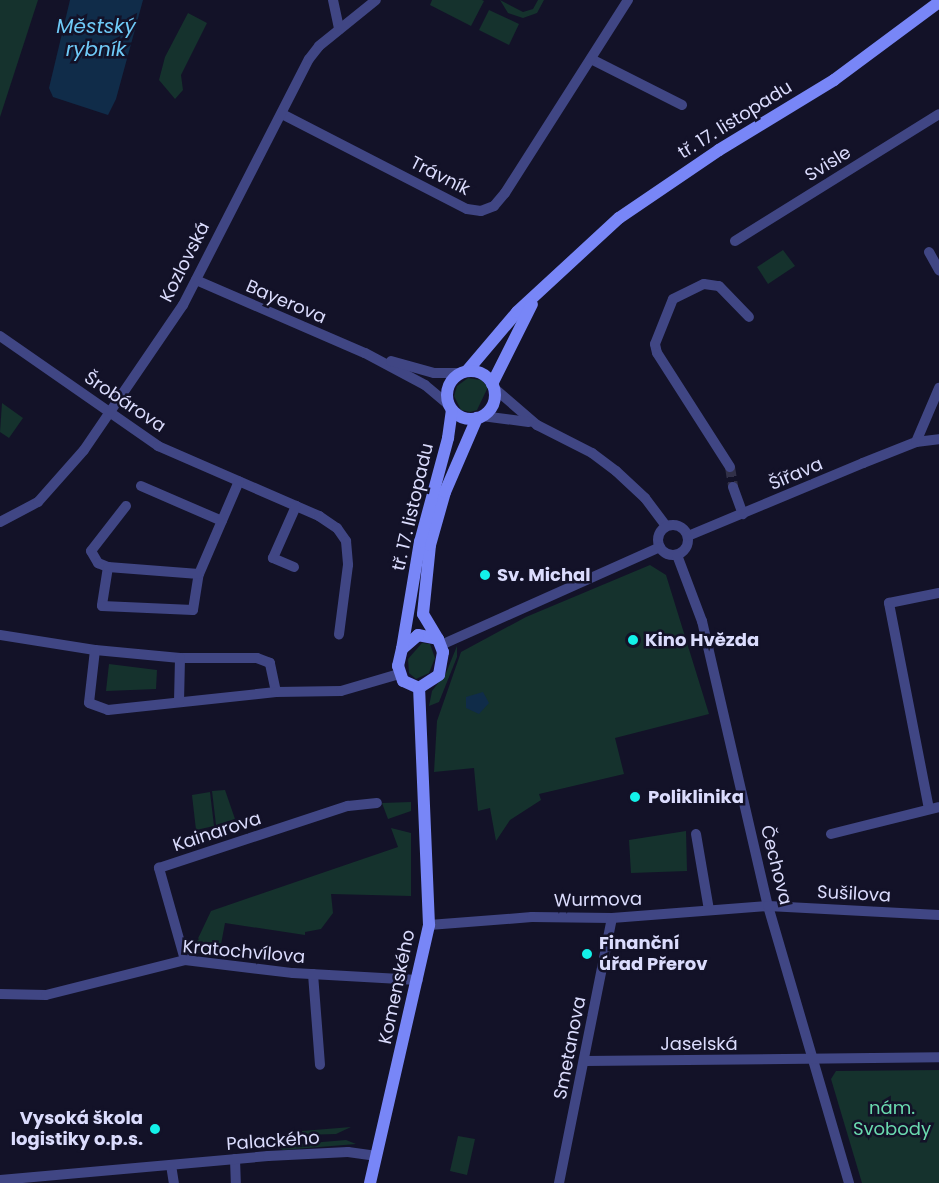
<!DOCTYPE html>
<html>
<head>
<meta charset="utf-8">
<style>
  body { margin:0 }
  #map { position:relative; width:939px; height:1183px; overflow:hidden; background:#131228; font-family:Poppins,sans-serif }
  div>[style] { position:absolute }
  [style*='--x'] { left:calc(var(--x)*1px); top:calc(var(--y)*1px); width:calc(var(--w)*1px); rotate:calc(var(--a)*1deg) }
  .green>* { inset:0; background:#15322d }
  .water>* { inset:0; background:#102c49 }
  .street-tunnel>* { height:10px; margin-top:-5px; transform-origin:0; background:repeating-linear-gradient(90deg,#313048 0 10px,transparent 0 15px) }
  .street>* { height:10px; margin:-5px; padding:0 5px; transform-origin:5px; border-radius:5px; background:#404684 }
  .street>.ring { margin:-5px; padding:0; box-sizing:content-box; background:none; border:10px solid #404684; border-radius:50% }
  .secondary>* { height:12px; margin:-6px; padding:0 6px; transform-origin:6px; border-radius:6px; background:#7886f7 }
  .secondary>.ring { margin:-6px; padding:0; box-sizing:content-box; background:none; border:12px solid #7886f7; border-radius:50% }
  .dots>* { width:16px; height:16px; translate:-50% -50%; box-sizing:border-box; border:3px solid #131228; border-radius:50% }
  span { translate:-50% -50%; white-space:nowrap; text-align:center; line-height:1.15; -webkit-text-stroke:5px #131228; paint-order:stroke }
  .street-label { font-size:18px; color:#dbdcfd }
  .poi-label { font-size:18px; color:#dbdcfd; font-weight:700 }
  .left { translate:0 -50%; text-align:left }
  .right { translate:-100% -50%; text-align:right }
  .park-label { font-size:18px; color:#6adaaf }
  .water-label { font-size:20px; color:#6fcaf7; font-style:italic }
</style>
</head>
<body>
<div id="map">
  <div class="green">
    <i style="clip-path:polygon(0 0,38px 0,0 117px)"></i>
    <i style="clip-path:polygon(432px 0,482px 0,484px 1px,471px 26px,430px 5px)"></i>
    <i style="clip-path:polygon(500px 0,523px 12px,533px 9px,538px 0,544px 0,537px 13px,523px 18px,508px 13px)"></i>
    <i style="clip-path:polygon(489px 10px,519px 24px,509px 45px,479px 30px)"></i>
    <i style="clip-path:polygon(188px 13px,207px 23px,181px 75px,183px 90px,175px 99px,159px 80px,165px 57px)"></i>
    <i style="clip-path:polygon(783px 250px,795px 266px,768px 284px,757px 267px)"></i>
    <i style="clip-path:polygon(468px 378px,481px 380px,488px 387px,477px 410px,470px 412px,461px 410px,454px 396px,457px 386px)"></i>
    <i style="clip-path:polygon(2px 403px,23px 418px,9px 438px,0 432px)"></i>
    <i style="clip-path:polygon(650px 565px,666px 575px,709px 714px,615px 738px,624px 774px,539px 794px,541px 800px,510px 820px,496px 841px,490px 808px,478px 811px,474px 768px,434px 772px,437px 721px,461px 652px,526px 617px)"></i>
    <i style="clip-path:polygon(422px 643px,430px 644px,435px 658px,429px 673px,416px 679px,409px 673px,408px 659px)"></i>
    <i style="clip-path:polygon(457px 646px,457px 657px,439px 702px,429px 706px,432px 691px,446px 673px)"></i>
    <i style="clip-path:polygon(109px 664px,157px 670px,156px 689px,106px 691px)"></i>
    <i style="clip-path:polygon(225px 790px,235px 819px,216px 825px,212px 791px)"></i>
    <i style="clip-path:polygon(210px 792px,214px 826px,196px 830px,192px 795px)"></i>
    <i style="clip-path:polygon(411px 802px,411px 811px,388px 819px,382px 803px)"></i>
    <i style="clip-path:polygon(391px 828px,411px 833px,411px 896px,331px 894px,333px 913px,321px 929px,305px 932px,305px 935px,225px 923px,219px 955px,196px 953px,193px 949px,211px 911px,398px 847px)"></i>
    <i style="clip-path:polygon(686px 831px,687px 871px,631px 873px,629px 840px)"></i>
    <i style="clip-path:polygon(939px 1070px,939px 1183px,862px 1183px,831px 1079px,836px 1071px)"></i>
    <i style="clip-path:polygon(351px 1127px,336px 1134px,302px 1135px,302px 1131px)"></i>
    <i style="clip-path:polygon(458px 1136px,475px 1139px,467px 1175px,450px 1171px)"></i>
    <i style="clip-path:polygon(346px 1140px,356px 1144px,283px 1150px,275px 1146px)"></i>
  </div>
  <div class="water">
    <i style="clip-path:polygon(70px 0,143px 0,116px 99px,108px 115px,53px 97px,49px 88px)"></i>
    <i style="clip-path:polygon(483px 692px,489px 703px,479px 714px,466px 708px,466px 697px)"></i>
  </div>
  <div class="street-tunnel">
    <i style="--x:730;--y:467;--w:20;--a:81"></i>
  </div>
  <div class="street">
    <i style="--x:333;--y:0;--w:30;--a:78"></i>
    <i style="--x:591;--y:59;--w:102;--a:26.8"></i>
    <i style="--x:282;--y:114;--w:208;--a:27.2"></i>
    <i style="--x:467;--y:209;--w:14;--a:8"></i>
    <i style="--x:481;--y:211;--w:14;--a:-21"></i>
    <i style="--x:494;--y:206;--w:17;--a:-50"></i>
    <i style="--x:505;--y:193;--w:229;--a:-57.5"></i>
    <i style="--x:735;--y:241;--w:240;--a:-31.9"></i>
    <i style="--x:929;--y:252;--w:21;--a:61"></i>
    <i style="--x:196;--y:280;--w:184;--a:23.4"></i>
    <i style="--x:365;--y:353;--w:68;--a:28.1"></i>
    <i style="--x:425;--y:385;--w:31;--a:40"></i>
    <i style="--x:0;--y:336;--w:193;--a:34.8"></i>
    <i style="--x:158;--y:446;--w:176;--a:23.5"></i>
    <i style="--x:319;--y:516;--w:22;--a:34"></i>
    <i style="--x:337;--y:528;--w:16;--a:55"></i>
    <i style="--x:346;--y:541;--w:24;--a:85"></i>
    <i style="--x:348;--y:565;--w:70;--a:97.4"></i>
    <i style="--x:391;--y:361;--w:45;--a:15.6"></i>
    <i style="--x:434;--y:373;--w:27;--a:0"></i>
    <i style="--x:494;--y:388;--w:57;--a:40.7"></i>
    <i style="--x:537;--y:425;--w:62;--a:27"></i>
    <i style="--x:592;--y:453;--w:30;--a:37"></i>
    <i style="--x:616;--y:471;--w:40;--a:43"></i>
    <i style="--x:645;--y:498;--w:35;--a:53"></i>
    <i style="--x:482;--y:416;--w:47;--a:7.3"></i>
    <i style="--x:916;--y:442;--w:59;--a:-66.9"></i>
    <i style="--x:730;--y:467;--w:135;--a:-122.6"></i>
    <i style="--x:657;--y:353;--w:9;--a:-103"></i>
    <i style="--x:655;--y:344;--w:48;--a:-68.2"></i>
    <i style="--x:673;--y:299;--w:34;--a:-26"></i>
    <i style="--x:704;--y:284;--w:15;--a:8"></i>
    <i style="--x:719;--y:286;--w:43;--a:45.9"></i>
    <i style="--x:141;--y:486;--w:88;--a:23.4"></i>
    <i style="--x:733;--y:487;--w:29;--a:70"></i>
    <i style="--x:126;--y:506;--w:57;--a:127.9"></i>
    <i style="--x:91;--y:551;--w:14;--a:60"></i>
    <i style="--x:98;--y:563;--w:11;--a:22"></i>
    <i style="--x:108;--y:567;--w:39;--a:99"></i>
    <i style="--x:102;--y:606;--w:91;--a:2.5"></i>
    <i style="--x:193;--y:610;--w:36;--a:-81"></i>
    <i style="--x:199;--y:574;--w:101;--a:-66.7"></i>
    <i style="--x:0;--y:522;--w:43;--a:-27.8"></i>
    <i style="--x:38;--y:502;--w:69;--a:-48.5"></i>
    <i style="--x:84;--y:450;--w:176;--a:-55.7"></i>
    <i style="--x:183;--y:305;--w:276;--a:-62.9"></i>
    <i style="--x:309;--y:59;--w:16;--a:-52"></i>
    <i style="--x:319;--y:46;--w:73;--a:-38.9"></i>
    <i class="ring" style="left:658px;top:525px;width:20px;height:20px"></i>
    <i style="--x:688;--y:536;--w:190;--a:-22.6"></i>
    <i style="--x:863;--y:463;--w:57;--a:-21.6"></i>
    <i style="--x:916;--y:442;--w:23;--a:-7"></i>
    <i style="--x:677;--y:555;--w:71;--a:69.3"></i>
    <i style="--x:702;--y:621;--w:293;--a:77"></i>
    <i style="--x:768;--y:906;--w:289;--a:73.7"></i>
    <i style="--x:108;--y:567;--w:91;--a:4.4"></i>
    <i style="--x:294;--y:567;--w:23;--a:-157"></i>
    <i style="--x:273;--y:558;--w:57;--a:-66.1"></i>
    <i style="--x:0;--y:635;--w:96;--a:9"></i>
    <i style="--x:441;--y:645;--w:240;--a:-24.1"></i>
    <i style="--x:276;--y:692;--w:30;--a:-102"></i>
    <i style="--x:270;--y:663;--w:14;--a:-159"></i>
    <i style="--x:257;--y:658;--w:77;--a:180"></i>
    <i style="--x:180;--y:658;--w:85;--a:-174.6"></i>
    <i style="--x:95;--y:650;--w:53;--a:96.5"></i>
    <i style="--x:89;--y:703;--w:20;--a:20"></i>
    <i style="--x:108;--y:710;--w:169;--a:-6.1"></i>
    <i style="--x:276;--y:692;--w:65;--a:-0.9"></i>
    <i style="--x:341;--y:691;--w:60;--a:-16.3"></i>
    <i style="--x:179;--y:702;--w:44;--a:-88.7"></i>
    <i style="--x:929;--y:809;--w:210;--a:-101"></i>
    <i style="--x:889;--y:603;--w:51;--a:-11.3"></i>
    <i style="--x:696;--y:834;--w:77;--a:80.3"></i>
    <i style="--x:831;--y:834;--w:111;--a:-14"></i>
    <i style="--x:429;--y:925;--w:103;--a:-4.4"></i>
    <i style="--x:532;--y:917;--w:80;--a:0.7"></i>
    <i style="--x:612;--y:918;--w:156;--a:-4.4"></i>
    <i style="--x:768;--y:906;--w:171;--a:3"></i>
    <i style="--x:185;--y:960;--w:96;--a:-105.8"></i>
    <i style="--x:159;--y:868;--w:199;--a:-18.2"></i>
    <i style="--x:348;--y:806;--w:29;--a:-6"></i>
    <i style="--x:313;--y:974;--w:91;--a:85.6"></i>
    <i style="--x:0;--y:994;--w:46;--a:1.2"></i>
    <i style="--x:46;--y:995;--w:143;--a:-14.1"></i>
    <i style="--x:185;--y:960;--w:109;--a:6.9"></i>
    <i style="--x:293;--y:973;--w:125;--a:3.2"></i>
    <i style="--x:585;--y:1061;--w:354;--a:-0.6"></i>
    <i style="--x:235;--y:1159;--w:24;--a:88"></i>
    <i style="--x:171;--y:1165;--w:18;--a:81"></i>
    <i style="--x:0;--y:1180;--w:269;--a:-5.1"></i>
    <i style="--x:268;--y:1156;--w:80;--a:-2.9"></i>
    <i style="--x:348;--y:1152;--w:29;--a:8"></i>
    <i style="--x:559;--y:1183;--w:270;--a:-78.7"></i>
  </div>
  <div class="secondary">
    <i style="--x:467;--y:371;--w:77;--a:-49.7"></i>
    <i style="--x:517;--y:312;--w:139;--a:-42.7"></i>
    <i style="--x:619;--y:218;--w:121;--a:-34.2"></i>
    <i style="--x:719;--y:150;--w:135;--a:-31.3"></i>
    <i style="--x:834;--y:80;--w:131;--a:-36.6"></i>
    <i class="ring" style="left:447px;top:371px;width:36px;height:36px"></i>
    <i style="--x:492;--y:384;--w:89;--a:-63.4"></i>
    <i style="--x:418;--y:635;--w:20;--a:11"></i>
    <i style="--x:438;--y:639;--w:14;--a:69"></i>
    <i style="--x:443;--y:652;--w:23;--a:100"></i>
    <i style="--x:439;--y:675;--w:24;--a:147"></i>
    <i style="--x:419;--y:688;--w:17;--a:-156"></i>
    <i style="--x:403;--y:681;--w:16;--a:-108"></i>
    <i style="--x:398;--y:666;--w:17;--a:-77"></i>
    <i style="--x:402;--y:649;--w:21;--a:-41"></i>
    <i style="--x:438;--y:639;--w:29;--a:-121"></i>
    <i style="--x:423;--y:614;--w:69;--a:-84.2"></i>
    <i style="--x:430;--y:545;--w:55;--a:-74.2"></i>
    <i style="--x:445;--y:492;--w:81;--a:-66.6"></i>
    <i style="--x:402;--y:649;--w:109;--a:-80.5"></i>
    <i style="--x:420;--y:542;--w:108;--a:-74.9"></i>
    <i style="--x:448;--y:438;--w:28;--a:-82"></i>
    <i style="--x:370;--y:1183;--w:265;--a:-77.1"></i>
    <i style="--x:429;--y:925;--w:237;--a:-92.4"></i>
  </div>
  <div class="dots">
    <i style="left:485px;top:575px;background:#13f1e9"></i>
    <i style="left:633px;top:640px;background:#13f1e9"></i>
    <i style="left:635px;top:797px;background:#13f1e9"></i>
    <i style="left:587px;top:954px;background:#13f1e9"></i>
    <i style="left:155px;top:1129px;background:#13f1e9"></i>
  </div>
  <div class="street-label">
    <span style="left:735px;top:120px;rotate:-32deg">tř. 17. listopadu</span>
    <span style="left:828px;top:164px;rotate:-32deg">Svisle</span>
    <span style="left:440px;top:176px;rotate:27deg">Trávník</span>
    <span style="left:185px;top:262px;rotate:-63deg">Kozlovská</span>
    <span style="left:286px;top:302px;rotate:23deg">Bayerova</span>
    <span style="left:125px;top:402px;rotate:34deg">Šrobárova</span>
    <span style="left:796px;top:474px;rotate:-23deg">Šířava</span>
    <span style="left:413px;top:507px;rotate:-77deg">tř. 17. listopadu</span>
    <span style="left:217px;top:832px;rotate:-18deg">Kainarova</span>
    <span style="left:776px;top:865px;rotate:76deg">Čechova</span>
    <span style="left:854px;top:894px;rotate:3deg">Sušilova</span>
    <span style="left:598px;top:900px;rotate:-1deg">Wurmova</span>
    <span style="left:244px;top:952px;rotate:5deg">Kratochvílova</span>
    <span style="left:397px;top:987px;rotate:-78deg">Komenského</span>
    <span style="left:699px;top:1044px">Jaselská</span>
    <span style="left:570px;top:1048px;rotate:-79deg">Smetanova</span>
    <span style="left:273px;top:1141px;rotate:-4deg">Palackého</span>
  </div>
  <div class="poi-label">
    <span class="left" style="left:497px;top:575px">Sv. Michal</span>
    <span class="left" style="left:645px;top:640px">Kino Hvězda</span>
    <span class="left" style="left:648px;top:797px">Poliklinika</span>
    <span class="left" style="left:599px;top:954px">Finanční<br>úřad Přerov</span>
    <span class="right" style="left:143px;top:1129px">Vysoká škola<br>logistiky o.p.s.</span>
  </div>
  <div class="park-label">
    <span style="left:892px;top:1119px">nám.<br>Svobody</span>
  </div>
  <div class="water-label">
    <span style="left:96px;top:38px">Městský<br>rybník</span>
  </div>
</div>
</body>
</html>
